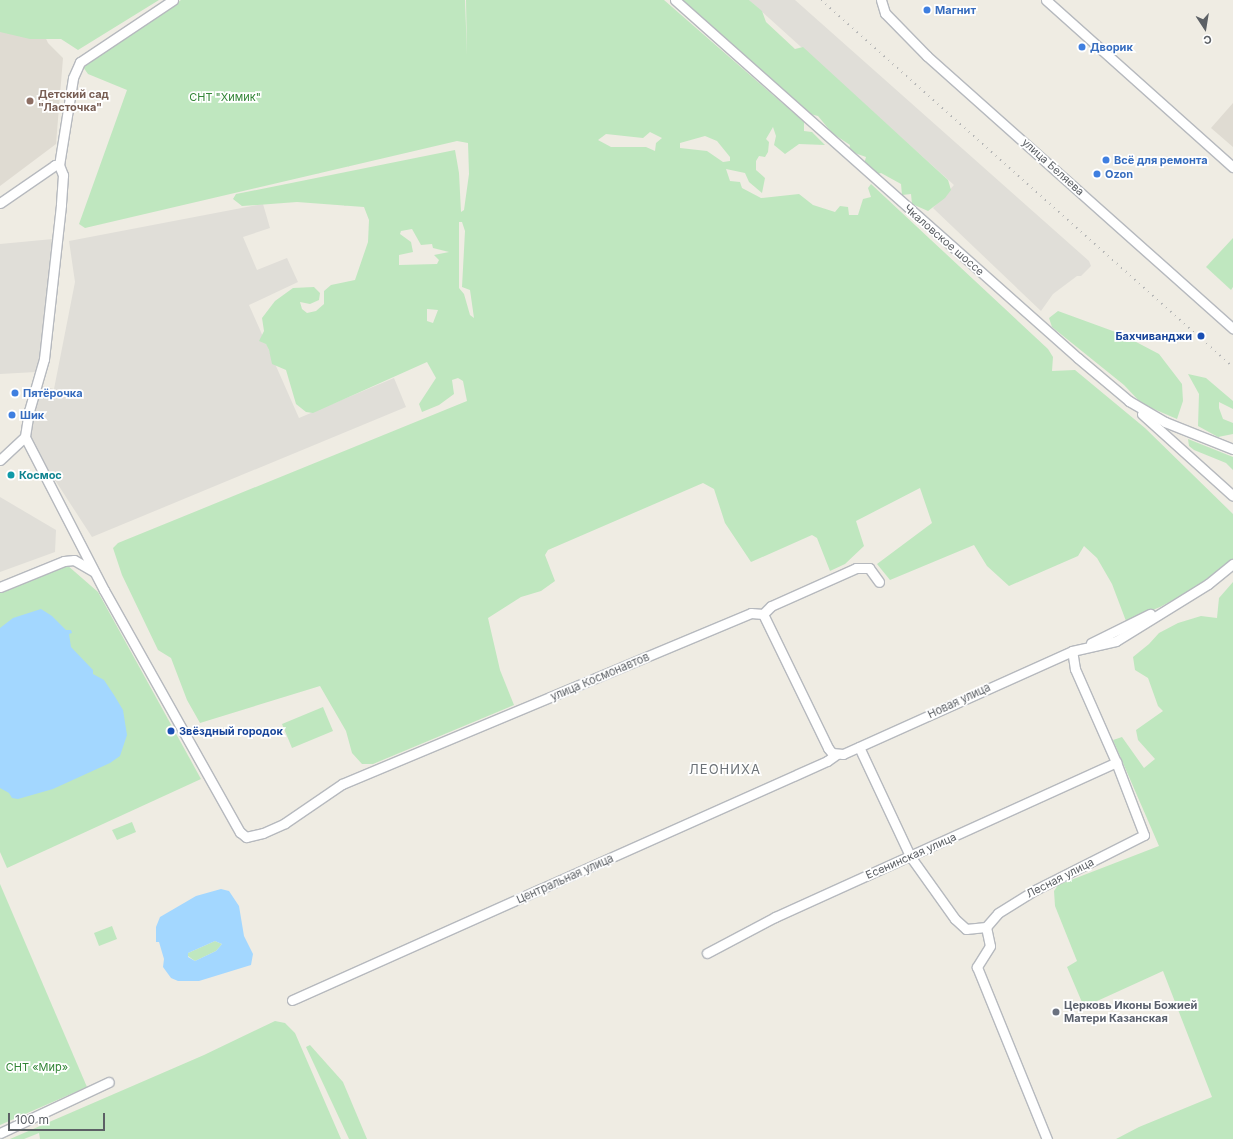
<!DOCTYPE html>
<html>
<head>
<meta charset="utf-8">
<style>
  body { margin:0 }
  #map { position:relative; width:1233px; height:1139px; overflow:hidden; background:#efece3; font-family:Inter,sans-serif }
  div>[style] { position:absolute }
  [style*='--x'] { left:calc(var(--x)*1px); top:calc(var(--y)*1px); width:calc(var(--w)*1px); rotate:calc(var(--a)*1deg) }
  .industrial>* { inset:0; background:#e0ded8 }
  .education>* { inset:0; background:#dfdbd2 }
  .green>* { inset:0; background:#bfe7bf }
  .water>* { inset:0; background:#a3d7ff }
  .roads { filter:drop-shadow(1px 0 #b6b9be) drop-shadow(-1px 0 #b6b9be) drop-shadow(0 1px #b6b9be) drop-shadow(0 -1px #b6b9be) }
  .minor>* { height:9px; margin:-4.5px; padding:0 4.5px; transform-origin:4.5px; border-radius:4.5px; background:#fff }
  .rail>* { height:2px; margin-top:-1px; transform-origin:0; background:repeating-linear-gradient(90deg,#b5b6b6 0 1px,transparent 0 6px) }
  .dots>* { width:11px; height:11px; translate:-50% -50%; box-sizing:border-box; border:2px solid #fff; border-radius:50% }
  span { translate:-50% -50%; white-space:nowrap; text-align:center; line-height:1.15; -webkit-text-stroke:3.5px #fff; paint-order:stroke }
  .shop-label { font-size:11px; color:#366cbe; font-weight:700 }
  .left { translate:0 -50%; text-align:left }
  .education-label { font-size:11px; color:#785e54; font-weight:700 }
  .park-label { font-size:11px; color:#328536 }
  .street-label { font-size:11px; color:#5c6065 }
  .transit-label { font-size:11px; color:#164399; font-weight:700 }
  .right { translate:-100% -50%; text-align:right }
  .culture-label { font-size:11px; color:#0d838f; font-weight:700 }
  .worship-label { font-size:11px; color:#5b616d; font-weight:700 }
  .quarter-label { font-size:13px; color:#6c7277; letter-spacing:1px }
  .north { position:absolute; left:1185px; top:8px; width:40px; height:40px; -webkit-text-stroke:3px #fff; paint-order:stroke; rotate:168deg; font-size:11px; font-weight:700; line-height:16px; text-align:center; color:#5c6065 }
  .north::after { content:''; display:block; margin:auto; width:14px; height:18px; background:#5c6065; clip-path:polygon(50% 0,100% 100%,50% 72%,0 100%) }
  .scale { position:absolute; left:8px; top:1113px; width:97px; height:18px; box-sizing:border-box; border:2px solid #5c6065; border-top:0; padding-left:5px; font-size:12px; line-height:14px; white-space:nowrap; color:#5c6065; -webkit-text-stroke:3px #fff; paint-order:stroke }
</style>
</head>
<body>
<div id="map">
  <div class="industrial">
    <i style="clip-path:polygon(749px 0,795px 0,1089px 261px,1091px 266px,1081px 276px,1077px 276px,1053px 294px,1041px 311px,933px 208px,954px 185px)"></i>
    <i style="clip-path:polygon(263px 204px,270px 228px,243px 237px,257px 270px,287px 258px,298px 282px,249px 305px,299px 418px,394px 378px,406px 407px,92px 537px,38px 454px,31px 442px,29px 428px,41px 386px,54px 389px,75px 282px,69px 241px)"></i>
    <i style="clip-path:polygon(53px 239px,40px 358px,36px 372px,0 374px,0 244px)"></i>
    <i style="clip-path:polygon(0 497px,56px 530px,55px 552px,0 572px)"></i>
  </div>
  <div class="education">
    <i style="clip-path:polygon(28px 0,48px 43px,63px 58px,56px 144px,0 186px,0 7px)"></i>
    <i style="clip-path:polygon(1233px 103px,1233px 147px,1211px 128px)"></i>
  </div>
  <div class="green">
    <i style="clip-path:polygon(0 0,159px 0,78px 50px,61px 39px,30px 39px,0 32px)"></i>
    <i style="clip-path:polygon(evenodd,181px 0,465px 0,467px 55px,466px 0,664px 0,804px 122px,804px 131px,812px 132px,825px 145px,799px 144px,785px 154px,774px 145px,776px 136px,773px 127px,766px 139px,769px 142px,768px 152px,765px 157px,759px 156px,756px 161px,756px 170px,765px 178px,762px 193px,749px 182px,745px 173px,726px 169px,730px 181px,740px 182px,742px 188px,761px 198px,799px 194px,813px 205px,835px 212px,840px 206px,848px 207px,849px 215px,858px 215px,863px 199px,871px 197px,868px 188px,871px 184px,1048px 349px,1053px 357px,1052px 371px,1075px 370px,1145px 428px,1233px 514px,1233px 559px,1207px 582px,1160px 607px,1126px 621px,1112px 584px,1097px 558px,1084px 546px,1078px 556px,1009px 586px,987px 566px,974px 545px,890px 580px,877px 564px,932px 523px,920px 488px,856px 521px,864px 546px,845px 564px,830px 571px,817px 538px,812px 535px,751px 562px,725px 523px,714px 489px,703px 483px,548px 550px,545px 555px,555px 581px,541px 591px,521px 597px,488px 618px,500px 670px,514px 705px,373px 764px,362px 764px,352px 753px,346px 731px,320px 686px,200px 723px,187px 700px,171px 658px,158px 650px,122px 575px,113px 548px,118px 543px,467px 401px,463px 381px,458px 378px,452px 380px,454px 394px,439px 405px,422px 412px,419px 404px,436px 378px,427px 362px,313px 413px,306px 412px,296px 404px,286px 370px,272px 364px,269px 350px,266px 344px,259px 341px,264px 331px,262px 318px,275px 301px,293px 288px,314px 287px,320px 293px,319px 300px,310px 304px,300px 302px,302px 309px,307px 313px,316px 311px,324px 304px,324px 291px,331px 285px,355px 280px,368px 242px,369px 220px,364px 207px,297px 202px,242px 206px,233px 199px,236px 194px,455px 150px,459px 173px,461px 212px,464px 210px,469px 174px,468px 143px,457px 141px,85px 228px,79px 224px,127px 90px,88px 74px,83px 67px,181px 0,650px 132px,662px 138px,656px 143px,655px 151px,646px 147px,611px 147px,598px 140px,606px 134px,643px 138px,650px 132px,181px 0,705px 136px,717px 141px,730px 157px,730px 161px,723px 162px,707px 151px,680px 148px,680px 143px,705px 136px,181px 0,459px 222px,462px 222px,465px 231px,462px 287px,470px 290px,474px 318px,470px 315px,464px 294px,459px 288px,459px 222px,181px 0,412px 229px,421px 245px,432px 244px,433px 248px,449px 252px,434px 255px,439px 260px,437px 264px,399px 265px,399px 255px,413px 252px,411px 242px,400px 234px,401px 231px,412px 229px,181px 0,427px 309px,438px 310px,433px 323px,427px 321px,427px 309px)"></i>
    <i style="clip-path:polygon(681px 0,749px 0,762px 11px,766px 22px,795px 49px,803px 47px,948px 180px,951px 190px,945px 198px,928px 211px,912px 204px,911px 194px,902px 195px,901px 184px,881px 173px,875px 175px,864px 164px,866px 157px,849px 151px,850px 145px,832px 133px,818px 116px,806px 113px)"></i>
    <i style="clip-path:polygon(1233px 238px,1233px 287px,1231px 290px,1206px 267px)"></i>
    <i style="clip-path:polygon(1058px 311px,1121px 334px,1159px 354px,1182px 384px,1183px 401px,1177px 419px,1142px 404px,1124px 385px,1052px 327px,1049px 318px)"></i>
    <i style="clip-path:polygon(1188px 374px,1206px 378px,1233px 401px,1233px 409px,1219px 402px,1219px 408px,1223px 419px,1233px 423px,1233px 434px,1218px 437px,1198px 426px,1199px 394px)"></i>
    <i style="clip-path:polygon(1188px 439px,1233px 457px,1233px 470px,1226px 463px,1194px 450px,1189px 446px)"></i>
    <i style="clip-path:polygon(67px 565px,98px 592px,201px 779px,7px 868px,0 852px,0 592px)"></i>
    <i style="clip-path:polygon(1233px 582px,1233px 1139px,1116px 1139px,1139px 1127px,1212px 1097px,1163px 971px,1084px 1007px,1067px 967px,1077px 961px,1055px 906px,1054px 891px,1058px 885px,1159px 846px,1113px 740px,1122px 737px,1144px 768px,1155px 759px,1138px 740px,1136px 730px,1163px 711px,1158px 706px,1148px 678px,1135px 670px,1133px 657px,1149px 644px,1159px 633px,1178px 623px,1201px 616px,1217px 618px,1219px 598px)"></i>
    <i style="clip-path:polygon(323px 707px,333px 731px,292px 748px,282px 724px)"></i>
    <i style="clip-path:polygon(132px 822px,136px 832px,117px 840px,112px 830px)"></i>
    <i style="clip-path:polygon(0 884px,87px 1087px,0 1125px)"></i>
    <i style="clip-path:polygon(112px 926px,117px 939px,99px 946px,94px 933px)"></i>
    <i style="clip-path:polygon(215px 941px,222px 944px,216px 951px,195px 961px,188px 956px,188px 953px)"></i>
    <i style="clip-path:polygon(275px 1021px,285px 1023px,295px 1033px,341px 1139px,40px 1139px,39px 1133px,24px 1139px,10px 1139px,204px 1055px)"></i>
    <i style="clip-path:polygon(310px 1045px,343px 1082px,367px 1139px,349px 1139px,306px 1047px)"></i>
  </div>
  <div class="water">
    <i style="clip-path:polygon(41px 609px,52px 616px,66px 630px,71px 630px,72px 633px,69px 634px,71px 647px,93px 670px,93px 674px,104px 680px,114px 695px,123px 710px,127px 735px,120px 756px,110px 763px,53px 789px,18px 799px,12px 798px,9px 793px,0 788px,0 628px,13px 618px)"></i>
    <i style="clip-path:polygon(evenodd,221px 889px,229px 891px,239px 906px,244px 936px,253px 954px,251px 965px,199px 981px,178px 981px,171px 978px,163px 967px,164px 959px,159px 942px,156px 942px,156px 927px,160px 917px,196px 896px,221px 889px,215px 941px,222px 944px,216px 951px,195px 961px,188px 957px,188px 953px,215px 941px)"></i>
  </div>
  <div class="roads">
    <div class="minor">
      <i style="--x:173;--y:0;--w:112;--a:146.3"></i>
      <i style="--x:80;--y:62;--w:17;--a:114"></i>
      <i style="--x:73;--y:78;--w:88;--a:99.1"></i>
      <i style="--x:59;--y:165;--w:11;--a:68"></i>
      <i style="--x:63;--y:175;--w:30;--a:94"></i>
      <i style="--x:61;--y:205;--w:155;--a:96.3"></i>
      <i style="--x:44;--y:359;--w:54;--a:106.1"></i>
      <i style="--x:29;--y:411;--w:26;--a:99"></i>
      <i style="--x:25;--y:437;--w:172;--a:62.7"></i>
      <i style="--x:104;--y:590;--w:278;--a:60.7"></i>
      <i style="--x:240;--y:832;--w:8;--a:40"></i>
      <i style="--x:246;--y:837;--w:17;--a:-13"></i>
      <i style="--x:263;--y:833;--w:24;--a:-24"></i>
      <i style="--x:285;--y:823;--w:69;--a:-34.4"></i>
      <i style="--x:342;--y:784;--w:443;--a:-22.7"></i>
      <i style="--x:751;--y:613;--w:12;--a:5"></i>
      <i style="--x:675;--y:0;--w:539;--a:41.62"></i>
      <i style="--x:1078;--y:358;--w:67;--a:40.1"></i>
      <i style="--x:1129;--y:401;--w:42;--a:30.3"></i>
      <i style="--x:1165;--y:422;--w:73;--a:21.7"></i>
      <i style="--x:881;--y:0;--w:14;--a:73"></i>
      <i style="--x:885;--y:13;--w:60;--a:45.7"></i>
      <i style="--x:927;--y:56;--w:410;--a:41.7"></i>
      <i style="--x:1046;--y:0;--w:251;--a:41.8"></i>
      <i style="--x:0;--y:203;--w:67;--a:-34.6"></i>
      <i style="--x:55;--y:165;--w:4;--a:0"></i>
      <i style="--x:1142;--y:414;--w:122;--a:42"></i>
      <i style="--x:0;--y:460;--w:34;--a:-43"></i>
      <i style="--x:0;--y:587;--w:69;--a:-22.1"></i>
      <i style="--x:64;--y:561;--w:10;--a:-6"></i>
      <i style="--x:74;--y:560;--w:22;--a:30"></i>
      <i style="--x:763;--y:614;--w:149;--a:64.1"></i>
      <i style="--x:828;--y:748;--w:6;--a:51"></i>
      <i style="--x:832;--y:753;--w:11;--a:5"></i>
      <i style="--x:843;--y:754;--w:251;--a:-24.2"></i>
      <i style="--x:1072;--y:651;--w:45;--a:-12.8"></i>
      <i style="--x:1116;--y:641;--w:108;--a:-31.8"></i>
      <i style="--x:1208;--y:584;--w:32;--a:-39"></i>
      <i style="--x:763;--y:614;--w:11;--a:-45"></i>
      <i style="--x:771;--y:606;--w:93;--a:-24.1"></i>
      <i style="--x:856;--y:568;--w:13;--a:0"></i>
      <i style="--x:869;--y:568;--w:17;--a:54"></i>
      <i style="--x:1091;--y:643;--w:66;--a:-26.2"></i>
      <i style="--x:859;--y:747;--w:120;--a:64.9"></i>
      <i style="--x:910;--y:856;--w:77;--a:54.5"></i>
      <i style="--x:955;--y:919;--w:15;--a:42"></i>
      <i style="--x:966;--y:929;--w:20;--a:-6"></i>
      <i style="--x:986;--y:927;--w:18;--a:-49"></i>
      <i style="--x:998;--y:913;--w:44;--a:-31.9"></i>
      <i style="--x:1035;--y:890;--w:122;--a:-26.8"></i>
      <i style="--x:1144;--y:835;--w:78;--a:-111"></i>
      <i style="--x:1116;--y:762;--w:102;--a:-113.8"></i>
      <i style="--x:1075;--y:669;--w:18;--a:-99"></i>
      <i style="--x:986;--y:927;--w:19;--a:78"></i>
      <i style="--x:990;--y:946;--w:25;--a:122"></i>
      <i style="--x:977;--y:967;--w:186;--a:67.9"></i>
      <i style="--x:707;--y:953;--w:77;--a:-27.9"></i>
      <i style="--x:775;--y:917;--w:375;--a:-24.4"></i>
      <i style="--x:292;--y:1000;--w:586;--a:-24.07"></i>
      <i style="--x:827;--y:761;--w:12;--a:-35"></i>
      <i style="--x:0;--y:1133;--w:120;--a:-25.1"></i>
    </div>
  </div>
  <div class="rail">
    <i style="--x:821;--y:0;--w:552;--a:41.69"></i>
  </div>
  <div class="dots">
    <i style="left:927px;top:10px;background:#3f7fe0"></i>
    <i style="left:1082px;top:47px;background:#3f7fe0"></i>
    <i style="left:30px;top:101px;background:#8d6e63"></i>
    <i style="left:1106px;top:160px;background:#3f7fe0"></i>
    <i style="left:1097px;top:174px;background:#3f7fe0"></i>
    <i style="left:1201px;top:336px;background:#1a4fb4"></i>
    <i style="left:15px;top:393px;background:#3f7fe0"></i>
    <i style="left:12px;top:415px;background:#3f7fe0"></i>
    <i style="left:11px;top:475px;background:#0f9aa8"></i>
    <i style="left:171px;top:731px;background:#1a4fb4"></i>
    <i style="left:1056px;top:1012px;background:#6b7280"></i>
  </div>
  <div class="shop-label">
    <span class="left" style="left:935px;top:10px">Магнит</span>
    <span class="left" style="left:1090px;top:47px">Дворик</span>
    <span class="left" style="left:1114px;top:160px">Всё для ремонта</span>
    <span class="left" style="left:1105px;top:174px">Ozon</span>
    <span class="left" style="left:23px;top:393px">Пятёрочка</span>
    <span class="left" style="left:20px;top:415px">Шик</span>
  </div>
  <div class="education-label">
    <span class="left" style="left:38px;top:101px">Детский сад<br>"Ласточка"</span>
  </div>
  <div class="park-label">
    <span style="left:225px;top:97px">СНТ "Химик"</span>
    <span style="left:37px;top:1067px">СНТ «Мир»</span>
  </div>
  <div class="street-label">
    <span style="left:1053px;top:167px;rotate:42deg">улица Беляева</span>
    <span style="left:944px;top:240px;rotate:41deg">Чкаловское шоссе</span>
    <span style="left:600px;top:677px;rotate:-23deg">улица Космонавтов</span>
    <span style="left:959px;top:701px;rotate:-25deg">Новая улица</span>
    <span style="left:911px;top:856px;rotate:-24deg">Есенинская улица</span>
    <span style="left:1060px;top:878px;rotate:-27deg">Лесная улица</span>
    <span style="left:565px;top:879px;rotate:-24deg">Центральная улица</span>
  </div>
  <div class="transit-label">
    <span class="right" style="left:1192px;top:336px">Бахчиванджи</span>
    <span class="left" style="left:179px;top:731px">Звёздный городок</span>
  </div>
  <div class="culture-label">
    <span class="left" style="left:19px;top:475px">Космос</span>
  </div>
  <div class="worship-label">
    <span class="left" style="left:1064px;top:1012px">Церковь Иконы Божией<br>Матери Казанская</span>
  </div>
  <div class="quarter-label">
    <span style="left:725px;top:769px">ЛЕОНИХА</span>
  </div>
  <div class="north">С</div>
  <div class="scale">100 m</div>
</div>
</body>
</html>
